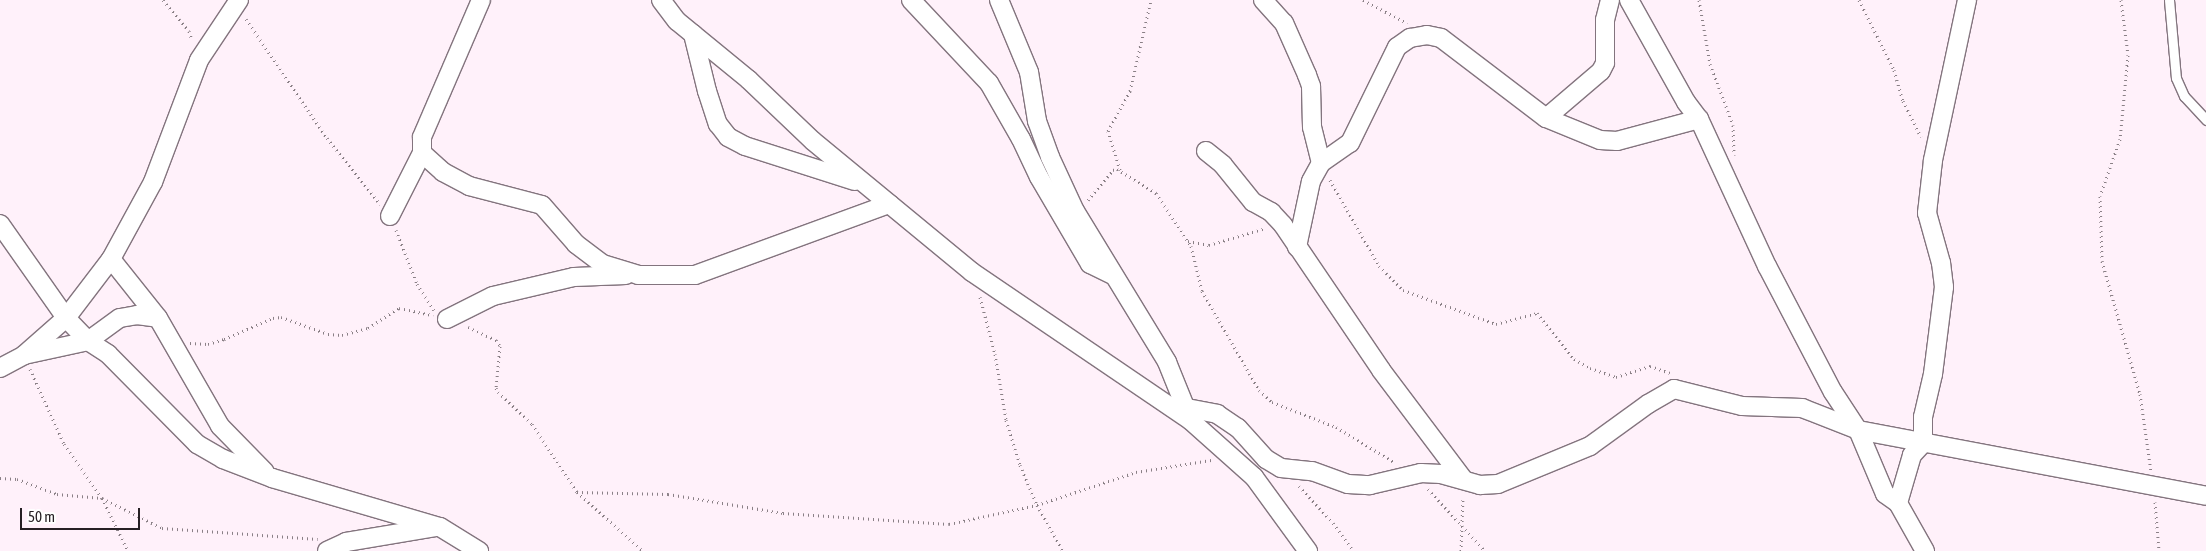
<!DOCTYPE html>
<html>
<head>
<meta charset="utf-8">
<style>
  body { margin:0 }
  #map { position:relative; width:2206px; height:551px; overflow:hidden; background:#fff1fa; font-family:"Asap Condensed",sans-serif }
  div>[style] { position:absolute }
  [style*='--x'] { left:calc(var(--x)*1px); top:calc(var(--y)*1px); width:calc(var(--w)*1px); rotate:calc(var(--a)*1deg) }
  .path>* { height:3px; margin-top:-1.5px; transform-origin:0; background:repeating-linear-gradient(90deg,#8a8086 0 1px,transparent 0 5px) }
  .roads { filter:drop-shadow(1px 0 #83747e) drop-shadow(-1px 0 #83747e) drop-shadow(0 1px #83747e) drop-shadow(0 -1px #83747e) }
  .lane>* { height:9px; margin:-4.5px; padding:0 4.5px; transform-origin:4.5px; border-radius:4.5px; background:#fff }
  .street>* { height:18px; margin:-9px; padding:0 9px; transform-origin:9px; border-radius:9px; background:#fff }
  span { translate:-50% -50%; white-space:nowrap; text-align:center; line-height:1.15; -webkit-text-stroke:5px #fff; paint-order:stroke }
  .scale { position:absolute; left:20px; top:508px; width:120px; height:22px; box-sizing:border-box; border:2px solid #262024; border-top:0; padding-left:6px; font-size:15px; line-height:18px; white-space:nowrap; color:#262024; -webkit-text-stroke:4px #fff; paint-order:stroke }
</style>
</head>
<body>
<div id="map">
  <div class="path">
    <i style="--x:163;--y:0;--w:40;--a:50"></i>
    <i style="--x:189;--y:31;--w:9;--a:72"></i>
    <i style="--x:1363;--y:0;--w:50;--a:27.6"></i>
    <i style="--x:1699;--y:0;--w:65;--a:80.2"></i>
    <i style="--x:1710;--y:64;--w:65;--a:69.3"></i>
    <i style="--x:1733;--y:125;--w:30;--a:88"></i>
    <i style="--x:1859;--y:0;--w:78;--a:63.4"></i>
    <i style="--x:1894;--y:70;--w:32;--a:74"></i>
    <i style="--x:1903;--y:101;--w:40;--a:63.4"></i>
    <i style="--x:2121;--y:0;--w:55;--a:82.7"></i>
    <i style="--x:2128;--y:55;--w:84;--a:95.4"></i>
    <i style="--x:2120;--y:139;--w:60;--a:109.3"></i>
    <i style="--x:2100;--y:196;--w:65;--a:88.2"></i>
    <i style="--x:2102;--y:261;--w:138;--a:74.1"></i>
    <i style="--x:2140;--y:394;--w:78;--a:81.9"></i>
    <i style="--x:246;--y:19;--w:144;--a:55.8"></i>
    <i style="--x:327;--y:138;--w:85;--a:51.2"></i>
    <i style="--x:1120;--y:170;--w:41;--a:-107.1"></i>
    <i style="--x:1108;--y:131;--w:46;--a:-61.2"></i>
    <i style="--x:1130;--y:91;--w:93;--a:-77"></i>
    <i style="--x:1330;--y:180;--w:99;--a:60.3"></i>
    <i style="--x:1379;--y:266;--w:34;--a:45"></i>
    <i style="--x:1403;--y:290;--w:99;--a:20.1"></i>
    <i style="--x:1496;--y:324;--w:42;--a:-15"></i>
    <i style="--x:1537;--y:313;--w:59;--a:51.2"></i>
    <i style="--x:1574;--y:359;--w:18;--a:29"></i>
    <i style="--x:1590;--y:368;--w:28;--a:19"></i>
    <i style="--x:1616;--y:377;--w:36;--a:-18"></i>
    <i style="--x:1650;--y:366;--w:21;--a:19"></i>
    <i style="--x:1088;--y:200;--w:39;--a:-50"></i>
    <i style="--x:1113;--y:170;--w:4;--a:-14"></i>
    <i style="--x:1117;--y:169;--w:46;--a:31.6"></i>
    <i style="--x:1156;--y:193;--w:64;--a:56.6"></i>
    <i style="--x:1191;--y:246;--w:46;--a:76.3"></i>
    <i style="--x:1202;--y:291;--w:114;--a:60.1"></i>
    <i style="--x:1259;--y:390;--w:18;--a:43"></i>
    <i style="--x:1272;--y:402;--w:69;--a:21.3"></i>
    <i style="--x:1336;--y:427;--w:68;--a:31.1"></i>
    <i style="--x:396;--y:230;--w:58;--a:68.7"></i>
    <i style="--x:417;--y:284;--w:31;--a:57"></i>
    <i style="--x:1188;--y:241;--w:21;--a:11"></i>
    <i style="--x:1209;--y:245;--w:59;--a:-16.6"></i>
    <i style="--x:980;--y:297;--w:59;--a:75.3"></i>
    <i style="--x:995;--y:354;--w:67;--a:80.5"></i>
    <i style="--x:1006;--y:420;--w:47;--a:72.7"></i>
    <i style="--x:1020;--y:465;--w:43;--a:67"></i>
    <i style="--x:1037;--y:505;--w:53;--a:60.5"></i>
    <i style="--x:468;--y:327;--w:31;--a:25"></i>
    <i style="--x:496;--y:340;--w:7;--a:56"></i>
    <i style="--x:500;--y:346;--w:42;--a:95.4"></i>
    <i style="--x:496;--y:388;--w:4;--a:63"></i>
    <i style="--x:498;--y:392;--w:47;--a:43.3"></i>
    <i style="--x:532;--y:424;--w:82;--a:56.5"></i>
    <i style="--x:577;--y:492;--w:89;--a:41.8"></i>
    <i style="--x:190;--y:343;--w:18;--a:3"></i>
    <i style="--x:208;--y:344;--w:17;--a:-17"></i>
    <i style="--x:224;--y:339;--w:53;--a:-23.2"></i>
    <i style="--x:273;--y:318;--w:8;--a:-7"></i>
    <i style="--x:281;--y:317;--w:50;--a:19.9"></i>
    <i style="--x:328;--y:334;--w:14;--a:4"></i>
    <i style="--x:342;--y:335;--w:27;--a:-15"></i>
    <i style="--x:368;--y:328;--w:37;--a:-33"></i>
    <i style="--x:399;--y:308;--w:35;--a:12"></i>
    <i style="--x:30;--y:369;--w:82;--a:65.6"></i>
    <i style="--x:64;--y:444;--w:66;--a:54.9"></i>
    <i style="--x:102;--y:498;--w:59;--a:63.9"></i>
    <i style="--x:0;--y:478;--w:17;--a:3"></i>
    <i style="--x:17;--y:479;--w:43;--a:20.6"></i>
    <i style="--x:57;--y:494;--w:45;--a:5.1"></i>
    <i style="--x:102;--y:498;--w:67;--a:26.6"></i>
    <i style="--x:162;--y:528;--w:156;--a:4"></i>
    <i style="--x:1299;--y:486;--w:50;--a:47.4"></i>
    <i style="--x:1333;--y:523;--w:34;--a:54"></i>
    <i style="--x:1428;--y:489;--w:84;--a:47.4"></i>
    <i style="--x:577;--y:492;--w:91;--a:1.3"></i>
    <i style="--x:668;--y:494;--w:117;--a:9.4"></i>
    <i style="--x:783;--y:513;--w:166;--a:3.8"></i>
    <i style="--x:949;--y:524;--w:90;--a:-12.2"></i>
    <i style="--x:1037;--y:505;--w:104;--a:-18.4"></i>
    <i style="--x:1136;--y:472;--w:76;--a:-9.1"></i>
    <i style="--x:2155;--y:502;--w:49;--a:85.3"></i>
    <i style="--x:1461;--y:551;--w:54;--a:-87.9"></i>
  </div>
  <div class="roads">
    <div class="lane">
      <i style="--x:2169;--y:0;--w:78;--a:84.9"></i>
      <i style="--x:2176;--y:78;--w:20;--a:66"></i>
      <i style="--x:2184;--y:96;--w:33;--a:47"></i>
    </div>
    <div class="street">
      <i style="--x:661;--y:0;--w:26;--a:53"></i>
      <i style="--x:677;--y:21;--w:93;--a:39.3"></i>
      <i style="--x:749;--y:80;--w:88;--a:43.6"></i>
      <i style="--x:813;--y:141;--w:206;--a:39.5"></i>
      <i style="--x:972;--y:272;--w:263;--a:34.2"></i>
      <i style="--x:1190;--y:420;--w:86;--a:41.7"></i>
      <i style="--x:1254;--y:477;--w:92;--a:53.9"></i>
      <i style="--x:911;--y:0;--w:114;--a:46.8"></i>
      <i style="--x:989;--y:83;--w:64;--a:60.3"></i>
      <i style="--x:1021;--y:139;--w:42;--a:64.7"></i>
      <i style="--x:1039;--y:177;--w:101;--a:59.6"></i>
      <i style="--x:1090;--y:264;--w:25;--a:26"></i>
      <i style="--x:999;--y:0;--w:78;--a:67.4"></i>
      <i style="--x:1029;--y:72;--w:50;--a:80.7"></i>
      <i style="--x:1037;--y:121;--w:38;--a:70"></i>
      <i style="--x:1050;--y:157;--w:60;--a:65.2"></i>
      <i style="--x:1075;--y:211;--w:177;--a:58.6"></i>
      <i style="--x:1167;--y:362;--w:61;--a:68"></i>
      <i style="--x:1263;--y:0;--w:31;--a:48"></i>
      <i style="--x:1284;--y:23;--w:57;--a:66.1"></i>
      <i style="--x:1307;--y:75;--w:12;--a:70"></i>
      <i style="--x:1311;--y:86;--w:41;--a:88.6"></i>
      <i style="--x:1312;--y:127;--w:37;--a:76"></i>
      <i style="--x:1629;--y:0;--w:117;--a:60.8"></i>
      <i style="--x:1686;--y:102;--w:21;--a:53"></i>
      <i style="--x:1699;--y:119;--w:162;--a:65.2"></i>
      <i style="--x:1767;--y:266;--w:142;--a:62.4"></i>
      <i style="--x:1833;--y:392;--w:45;--a:56.7"></i>
      <i style="--x:1858;--y:430;--w:69;--a:67.1"></i>
      <i style="--x:1885;--y:494;--w:16;--a:35"></i>
      <i style="--x:693;--y:34;--w:59;--a:76.2"></i>
      <i style="--x:707;--y:91;--w:35;--a:72"></i>
      <i style="--x:718;--y:124;--w:16;--a:52"></i>
      <i style="--x:728;--y:137;--w:19;--a:28"></i>
      <i style="--x:745;--y:146;--w:115;--a:17.7"></i>
      <i style="--x:1546;--y:118;--w:72;--a:-40.5"></i>
      <i style="--x:1601;--y:71;--w:9;--a:-63"></i>
      <i style="--x:1605;--y:63;--w:43;--a:-90"></i>
      <i style="--x:1605;--y:20;--w:21;--a:-76"></i>
      <i style="--x:1206;--y:151;--w:22;--a:39"></i>
      <i style="--x:1223;--y:165;--w:48;--a:51"></i>
      <i style="--x:1253;--y:202;--w:21;--a:29"></i>
      <i style="--x:1271;--y:212;--w:18;--a:47"></i>
      <i style="--x:1283;--y:225;--w:175;--a:55.9"></i>
      <i style="--x:1381;--y:370;--w:138;--a:53"></i>
      <i style="--x:422;--y:153;--w:28;--a:42"></i>
      <i style="--x:443;--y:172;--w:30;--a:28"></i>
      <i style="--x:469;--y:186;--w:75;--a:14.6"></i>
      <i style="--x:542;--y:205;--w:52;--a:48.9"></i>
      <i style="--x:576;--y:244;--w:34;--a:37"></i>
      <i style="--x:603;--y:264;--w:37;--a:17"></i>
      <i style="--x:638;--y:275;--w:57;--a:0"></i>
      <i style="--x:695;--y:275;--w:207;--a:-20.1"></i>
      <i style="--x:390;--y:216;--w:71;--a:-63.1"></i>
      <i style="--x:422;--y:153;--w:16;--a:-90"></i>
      <i style="--x:422;--y:137;--w:149;--a:-66.7"></i>
      <i style="--x:0;--y:224;--w:115;--a:54.9"></i>
      <i style="--x:66;--y:318;--w:32;--a:46"></i>
      <i style="--x:88;--y:341;--w:39;--a:-36"></i>
      <i style="--x:120;--y:318;--w:17;--a:-10"></i>
      <i style="--x:137;--y:315;--w:21;--a:8"></i>
      <i style="--x:1297;--y:247;--w:67;--a:-78"></i>
      <i style="--x:1311;--y:181;--w:21;--a:-61"></i>
      <i style="--x:1321;--y:163;--w:35;--a:-35"></i>
      <i style="--x:1350;--y:143;--w:107;--a:-63.9"></i>
      <i style="--x:1397;--y:47;--w:16;--a:-35"></i>
      <i style="--x:1410;--y:38;--w:17;--a:-10"></i>
      <i style="--x:1427;--y:35;--w:14;--a:12"></i>
      <i style="--x:1441;--y:38;--w:132;--a:37.3"></i>
      <i style="--x:1546;--y:118;--w:58;--a:22.2"></i>
      <i style="--x:1600;--y:140;--w:17;--a:3"></i>
      <i style="--x:1617;--y:141;--w:85;--a:-15"></i>
      <i style="--x:111;--y:259;--w:75;--a:51.5"></i>
      <i style="--x:158;--y:318;--w:125;--a:60.1"></i>
      <i style="--x:220;--y:426;--w:64;--a:45.6"></i>
      <i style="--x:447;--y:319;--w:51;--a:-26.6"></i>
      <i style="--x:493;--y:296;--w:83;--a:-13.2"></i>
      <i style="--x:574;--y:277;--w:52;--a:-2.2"></i>
      <i style="--x:24;--y:355;--w:56;--a:-41.4"></i>
      <i style="--x:66;--y:318;--w:74;--a:-52.7"></i>
      <i style="--x:111;--y:259;--w:88;--a:-61.4"></i>
      <i style="--x:153;--y:182;--w:130;--a:-69.3"></i>
      <i style="--x:199;--y:60;--w:72;--a:-56.3"></i>
      <i style="--x:0;--y:368;--w:27;--a:-28"></i>
      <i style="--x:24;--y:355;--w:66;--a:-12.3"></i>
      <i style="--x:88;--y:341;--w:24;--a:33"></i>
      <i style="--x:108;--y:354;--w:127;--a:45.3"></i>
      <i style="--x:197;--y:444;--w:30;--a:30"></i>
      <i style="--x:223;--y:459;--w:53;--a:21.2"></i>
      <i style="--x:272;--y:478;--w:175;--a:16.3"></i>
      <i style="--x:440;--y:527;--w:46;--a:31.6"></i>
      <i style="--x:1187;--y:408;--w:31;--a:11"></i>
      <i style="--x:1217;--y:414;--w:25;--a:34"></i>
      <i style="--x:1238;--y:428;--w:42;--a:47.9"></i>
      <i style="--x:1266;--y:459;--w:17;--a:31"></i>
      <i style="--x:1281;--y:468;--w:31;--a:6"></i>
      <i style="--x:1312;--y:471;--w:38;--a:20"></i>
      <i style="--x:1348;--y:484;--w:22;--a:3"></i>
      <i style="--x:1370;--y:485;--w:52;--a:-13.2"></i>
      <i style="--x:1421;--y:473;--w:20;--a:3"></i>
      <i style="--x:1441;--y:474;--w:41;--a:15.8"></i>
      <i style="--x:1480;--y:485;--w:18;--a:-3"></i>
      <i style="--x:1498;--y:484;--w:100;--a:-22.4"></i>
      <i style="--x:1590;--y:446;--w:72;--a:-35.9"></i>
      <i style="--x:1648;--y:404;--w:30;--a:-30"></i>
      <i style="--x:1674;--y:389;--w:70;--a:14"></i>
      <i style="--x:1742;--y:406;--w:60;--a:1.9"></i>
      <i style="--x:1802;--y:408;--w:60;--a:21.4"></i>
      <i style="--x:1858;--y:430;--w:354;--a:10.7"></i>
      <i style="--x:327;--y:551;--w:21;--a:-25"></i>
      <i style="--x:346;--y:542;--w:92;--a:-9.4"></i>
      <i style="--x:1925;--y:551;--w:55;--a:-119.4"></i>
      <i style="--x:1898;--y:503;--w:50;--a:-73.7"></i>
      <i style="--x:1912;--y:455;--w:16;--a:-47"></i>
      <i style="--x:1923;--y:443;--w:26;--a:-90"></i>
      <i style="--x:1923;--y:417;--w:44;--a:-76.9"></i>
      <i style="--x:1933;--y:374;--w:88;--a:-82.8"></i>
      <i style="--x:1944;--y:287;--w:24;--a:-97"></i>
      <i style="--x:1941;--y:263;--w:52;--a:-105.6"></i>
      <i style="--x:1927;--y:213;--w:53;--a:-83.5"></i>
      <i style="--x:1933;--y:160;--w:164;--a:-78"></i>
    </div>
  </div>
  <div class="scale">50 m</div>
</div>
</body>
</html>
